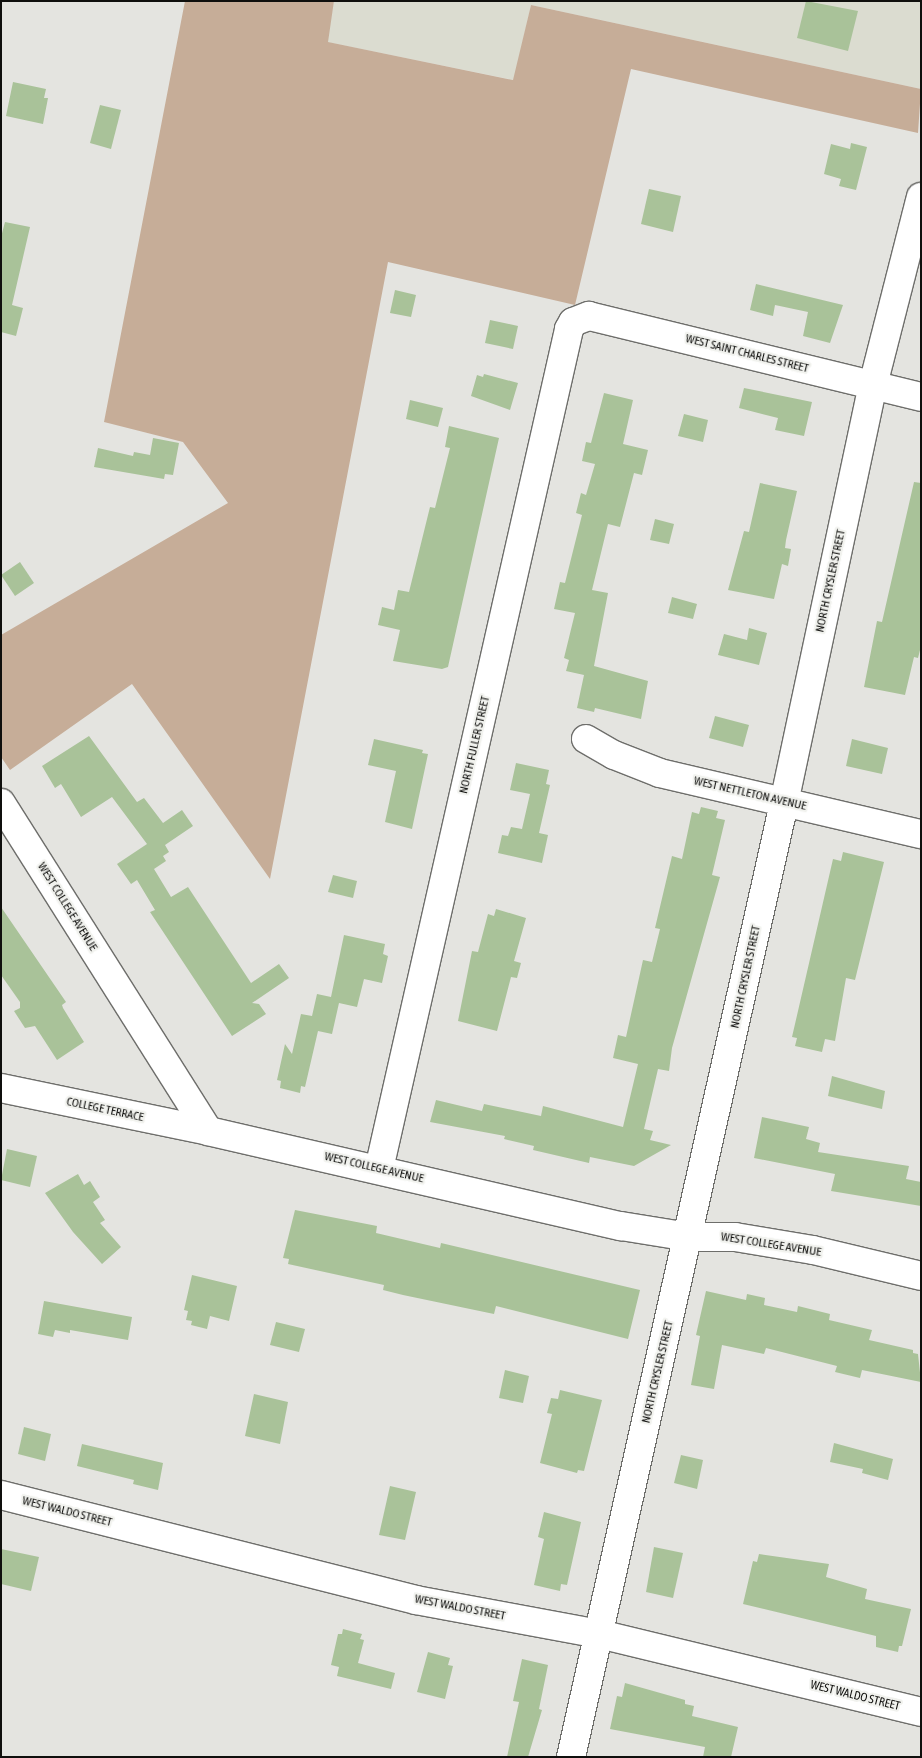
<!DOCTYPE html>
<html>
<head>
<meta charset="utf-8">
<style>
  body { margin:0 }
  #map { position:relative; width:922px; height:1758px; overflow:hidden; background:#e4e4e0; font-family:"Asap Condensed",sans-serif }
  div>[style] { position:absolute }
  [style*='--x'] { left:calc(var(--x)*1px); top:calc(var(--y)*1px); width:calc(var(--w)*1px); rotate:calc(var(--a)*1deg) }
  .built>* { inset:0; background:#dbdcd0 }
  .green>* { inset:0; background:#c6ad98 }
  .building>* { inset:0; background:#a9c299 }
  .roads { filter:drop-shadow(1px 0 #6e6e6b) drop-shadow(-1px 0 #6e6e6b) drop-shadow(0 1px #6e6e6b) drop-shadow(0 -1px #6e6e6b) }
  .minor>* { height:28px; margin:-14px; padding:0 14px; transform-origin:14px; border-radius:14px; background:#fff }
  span { translate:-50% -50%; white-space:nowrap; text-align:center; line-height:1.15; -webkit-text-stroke:4.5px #f1f2ee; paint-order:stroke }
  .street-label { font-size:12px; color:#0f0f0d }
  .frame { position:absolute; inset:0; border:2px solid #0f0f0d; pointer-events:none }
</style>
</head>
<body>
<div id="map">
  <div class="built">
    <i style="clip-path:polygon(334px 1px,921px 1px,921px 89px,531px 5px,514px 80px,327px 42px)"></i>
  </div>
  <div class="green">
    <i style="clip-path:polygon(185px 1px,334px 1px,328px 42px,513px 80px,531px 5px,921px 89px,918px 133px,631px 69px,575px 305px,388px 262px,270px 879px,132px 684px,10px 770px,1px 757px,1px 635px,228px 503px,183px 442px,104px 422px)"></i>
  </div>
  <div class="building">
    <i style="clip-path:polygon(806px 1px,858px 11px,848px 51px,797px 38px)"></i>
    <i style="clip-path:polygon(13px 82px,46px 89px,44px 98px,48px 98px,43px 124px,6px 116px)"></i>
    <i style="clip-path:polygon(100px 105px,121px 110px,111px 149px,90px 143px)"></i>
    <i style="clip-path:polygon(851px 143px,867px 147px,856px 190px,839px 186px,841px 179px,824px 174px,831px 144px,850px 149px)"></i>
    <i style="clip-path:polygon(649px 189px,681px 196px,673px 232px,641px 224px)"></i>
    <i style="clip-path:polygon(5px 222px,30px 227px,12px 305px,23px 308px,16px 336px,1px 332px,1px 237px)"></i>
    <i style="clip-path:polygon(756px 284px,843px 305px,830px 343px,803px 336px,808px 312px,775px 305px,773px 316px,750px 310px)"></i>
    <i style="clip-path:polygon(395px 290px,416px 295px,411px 317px,390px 313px)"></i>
    <i style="clip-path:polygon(490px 320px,518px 326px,513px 349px,485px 343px)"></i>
    <i style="clip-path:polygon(484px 374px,518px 383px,510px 410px,471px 396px,477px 375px,483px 377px)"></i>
    <i style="clip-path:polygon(744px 388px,812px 402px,804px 436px,775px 430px,778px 418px,739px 408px)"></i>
    <i style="clip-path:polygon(604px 393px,633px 400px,623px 444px,648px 450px,642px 475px,634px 473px,620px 527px,608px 524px,592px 590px,608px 593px,594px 666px,648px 681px,641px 719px,595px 708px,594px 712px,577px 708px,584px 675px,566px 671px,569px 660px,564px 658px,575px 613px,554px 609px,560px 582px,565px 583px,582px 515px,576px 513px,581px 493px,586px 495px,595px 464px,582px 461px,586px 442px,591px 443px)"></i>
    <i style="clip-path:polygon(410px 400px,443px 408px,438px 427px,406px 419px)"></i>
    <i style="clip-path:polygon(684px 414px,708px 420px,703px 442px,678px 436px)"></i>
    <i style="clip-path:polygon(449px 426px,499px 438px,448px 667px,442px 669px,393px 661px,400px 630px,378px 625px,382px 607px,394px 610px,398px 590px,409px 592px,430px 507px,435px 508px,450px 448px,445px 447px)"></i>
    <i style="clip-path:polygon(153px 438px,179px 443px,173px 475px,165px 474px,164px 479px,94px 467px,98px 448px,133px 456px,134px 452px,150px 455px)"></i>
    <i style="clip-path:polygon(914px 482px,921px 483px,921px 646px,918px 658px,914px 657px,905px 695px,864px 687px,877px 621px,882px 622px)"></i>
    <i style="clip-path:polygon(760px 483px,797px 491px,786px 540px,785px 548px,791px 549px,788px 566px,782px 564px,774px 599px,728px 590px,744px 531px,749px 532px)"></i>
    <i style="clip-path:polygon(655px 519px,674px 524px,669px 544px,650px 540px)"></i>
    <i style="clip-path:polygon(20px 562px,34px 583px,15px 596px,1px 575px)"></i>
    <i style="clip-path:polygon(672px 597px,697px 604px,693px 619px,668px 613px)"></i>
    <i style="clip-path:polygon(749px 628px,767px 633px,759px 665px,718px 655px,724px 634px,747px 640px)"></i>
    <i style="clip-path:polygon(715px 716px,749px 725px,743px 747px,709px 738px)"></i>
    <i style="clip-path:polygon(89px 736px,137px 802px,144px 798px,163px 823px,182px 810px,193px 826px,165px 845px,169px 852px,163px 856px,166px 861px,154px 869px,171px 897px,188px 887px,251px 983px,279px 964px,289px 978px,252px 1003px,259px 1004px,266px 1014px,232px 1036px,150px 912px,155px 910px,137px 880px,131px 884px,117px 864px,147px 844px,112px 797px,81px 817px,61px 784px,55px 788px,42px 766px)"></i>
    <i style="clip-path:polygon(374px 739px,423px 750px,422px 753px,428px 754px,412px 829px,385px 822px,396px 771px,368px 765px)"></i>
    <i style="clip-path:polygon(852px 739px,888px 748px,882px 774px,846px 766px)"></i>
    <i style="clip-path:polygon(516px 763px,549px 770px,546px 784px,550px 785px,539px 833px,548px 835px,542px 863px,498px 853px,502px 835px,508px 836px,511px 827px,522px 829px,530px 794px,510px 790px)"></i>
    <i style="clip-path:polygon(701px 807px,718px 811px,716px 818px,725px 820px,712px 875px,720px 877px,672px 1048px,669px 1071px,658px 1069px,644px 1129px,653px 1131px,650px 1140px,671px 1145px,634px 1166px,590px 1157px,589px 1163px,533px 1150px,534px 1146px,504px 1139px,505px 1136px,430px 1122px,436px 1100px,482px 1111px,484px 1104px,541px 1116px,543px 1106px,623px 1127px,638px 1064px,613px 1058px,618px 1035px,626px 1037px,643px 960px,652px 962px,660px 929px,655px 928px,672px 856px,682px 859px,692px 812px,699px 814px)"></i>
    <i style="clip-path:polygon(843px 852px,884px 862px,855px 980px,846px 978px,835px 1041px,825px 1039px,822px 1052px,795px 1046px,797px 1038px,792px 1037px,833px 859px,841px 861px)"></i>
    <i style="clip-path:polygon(333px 875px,357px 881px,353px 898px,328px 892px)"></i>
    <i style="clip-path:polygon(1px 907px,66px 1002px,62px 1005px,63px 1008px,84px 1042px,57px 1060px,35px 1026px,25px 1028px,14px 1011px,20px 1008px,20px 1002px,1px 975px)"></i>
    <i style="clip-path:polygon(496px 909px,526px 918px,514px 961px,521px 963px,517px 978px,511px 977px,497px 1031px,458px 1021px,472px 951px,478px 952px,488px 914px,494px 916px)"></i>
    <i style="clip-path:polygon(344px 935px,385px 944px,383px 954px,388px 956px,382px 983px,364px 979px,357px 1007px,339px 1003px,332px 1034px,318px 1031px,305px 1087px,301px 1086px,300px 1093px,280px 1088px,281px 1081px,277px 1080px,285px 1044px,292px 1054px,301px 1014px,312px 1016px,317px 994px,331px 997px)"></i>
    <i style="clip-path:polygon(832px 1076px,885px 1091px,882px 1109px,828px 1096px)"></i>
    <i style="clip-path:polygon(762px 1117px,809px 1127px,806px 1139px,820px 1143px,818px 1152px,909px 1166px,906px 1179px,921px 1182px,921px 1206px,831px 1191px,835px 1174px,754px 1158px)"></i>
    <i style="clip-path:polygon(7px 1149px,37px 1156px,30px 1187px,1px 1180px)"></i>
    <i style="clip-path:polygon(78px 1174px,84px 1185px,90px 1181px,100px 1197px,93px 1202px,105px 1220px,100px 1223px,121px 1247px,102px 1264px,73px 1232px,45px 1193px)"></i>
    <i style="clip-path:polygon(295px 1210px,377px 1226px,376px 1233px,440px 1248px,441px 1243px,640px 1290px,628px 1339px,496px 1306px,494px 1314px,403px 1295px,383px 1290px,384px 1285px,288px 1264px,289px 1259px,283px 1258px)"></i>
    <i style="clip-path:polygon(192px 1275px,237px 1286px,229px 1321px,210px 1316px,207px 1329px,191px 1325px,192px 1321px,186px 1320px,188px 1311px,184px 1310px)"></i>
    <i style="clip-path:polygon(706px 1291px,746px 1300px,747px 1294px,765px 1298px,764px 1305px,797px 1312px,798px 1306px,830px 1314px,829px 1320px,872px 1330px,869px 1340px,913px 1350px,913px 1353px,918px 1354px,921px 1382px,862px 1370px,860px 1378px,835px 1372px,837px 1366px,766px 1348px,764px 1354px,722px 1345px,714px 1389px,691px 1385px,700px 1336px,696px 1335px)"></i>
    <i style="clip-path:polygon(44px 1301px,132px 1317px,128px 1340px,70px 1330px,70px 1333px,55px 1330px,53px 1337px,38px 1334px)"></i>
    <i style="clip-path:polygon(276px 1322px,305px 1329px,299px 1352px,270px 1345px)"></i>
    <i style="clip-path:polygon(505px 1370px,529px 1376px,523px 1403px,499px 1398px)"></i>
    <i style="clip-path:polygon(560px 1390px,602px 1400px,584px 1471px,578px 1470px,577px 1473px,540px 1463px,552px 1414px,547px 1413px,551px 1398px,558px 1399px)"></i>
    <i style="clip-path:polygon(254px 1394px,288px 1402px,280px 1444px,245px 1436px)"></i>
    <i style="clip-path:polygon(24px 1427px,51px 1434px,45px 1461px,18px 1454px)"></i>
    <i style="clip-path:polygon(834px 1443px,893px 1459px,888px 1480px,862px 1473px,863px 1469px,830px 1462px)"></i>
    <i style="clip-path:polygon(82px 1444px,163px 1463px,158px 1490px,133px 1484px,134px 1480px,77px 1466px)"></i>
    <i style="clip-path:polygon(681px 1455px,703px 1460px,697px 1489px,674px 1483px)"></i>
    <i style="clip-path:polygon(390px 1486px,416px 1492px,405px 1540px,379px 1535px)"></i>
    <i style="clip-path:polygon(544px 1512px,581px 1522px,567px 1585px,561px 1584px,560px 1591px,534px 1585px,544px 1539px,538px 1537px)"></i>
    <i style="clip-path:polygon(654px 1547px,683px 1553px,673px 1598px,646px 1592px)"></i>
    <i style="clip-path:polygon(1px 1549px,39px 1557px,31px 1591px,1px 1584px)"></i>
    <i style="clip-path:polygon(759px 1554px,829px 1564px,826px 1577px,867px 1589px,865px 1599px,911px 1609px,902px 1646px,899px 1646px,898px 1652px,876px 1647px,876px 1636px,743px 1604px,753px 1561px,757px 1562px)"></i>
    <i style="clip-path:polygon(343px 1629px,362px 1634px,360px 1639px,364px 1640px,358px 1663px,395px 1673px,391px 1689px,337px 1676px,339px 1667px,331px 1665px,338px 1634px,342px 1634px)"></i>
    <i style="clip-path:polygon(428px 1652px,450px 1658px,448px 1665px,453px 1666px,445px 1699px,417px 1692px)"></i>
    <i style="clip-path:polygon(522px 1659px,548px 1665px,539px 1709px,542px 1710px,528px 1757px,507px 1757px,519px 1702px,513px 1701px)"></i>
    <i style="clip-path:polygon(625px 1683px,685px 1700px,685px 1704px,694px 1706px,692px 1716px,738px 1727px,731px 1757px,703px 1757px,705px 1747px,610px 1729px,617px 1696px,622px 1697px)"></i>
  </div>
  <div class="roads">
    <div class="minor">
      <i style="--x:586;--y:739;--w:32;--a:30"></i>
      <i style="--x:614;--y:755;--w:49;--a:21.4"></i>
      <i style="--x:660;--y:773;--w:268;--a:13.2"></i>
      <i style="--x:1;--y:803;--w:388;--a:57.7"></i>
      <i style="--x:208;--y:1131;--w:424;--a:13"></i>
      <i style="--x:621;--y:1226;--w:69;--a:9.2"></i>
      <i style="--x:689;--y:1237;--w:46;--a:0"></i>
      <i style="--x:735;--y:1237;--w:79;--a:9.5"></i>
      <i style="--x:813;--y:1250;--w:111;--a:13.5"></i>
      <i style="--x:1;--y:1088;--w:211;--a:11.7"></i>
      <i style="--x:379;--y:1169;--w:861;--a:-77.25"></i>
      <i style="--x:569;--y:329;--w:8;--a:-60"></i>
      <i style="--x:573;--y:322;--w:17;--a:-21"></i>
      <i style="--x:589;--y:316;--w:342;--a:13.7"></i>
      <i style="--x:1;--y:1495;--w:428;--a:14.2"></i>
      <i style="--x:416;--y:1600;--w:186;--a:10.5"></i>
      <i style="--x:599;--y:1634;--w:331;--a:13.6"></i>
      <i style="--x:571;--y:1757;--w:977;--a:-77.41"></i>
      <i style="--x:784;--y:803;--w:427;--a:-78"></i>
      <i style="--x:873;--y:385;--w:194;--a:-75.7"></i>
    </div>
  </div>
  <div class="street-label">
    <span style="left:747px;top:354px;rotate:14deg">WEST SAINT CHARLES STREET</span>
    <span style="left:831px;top:581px;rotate:-78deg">NORTH CRYSLER STREET</span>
    <span style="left:475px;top:745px;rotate:-77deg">NORTH FULLER STREET</span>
    <span style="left:750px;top:794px;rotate:13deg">WEST NETTLETON AVENUE</span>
    <span style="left:67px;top:907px;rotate:58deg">WEST COLLEGE AVENUE</span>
    <span style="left:746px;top:977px;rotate:-78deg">NORTH CRYSLER STREET</span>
    <span style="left:105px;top:1110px;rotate:12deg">COLLEGE TERRACE</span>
    <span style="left:374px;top:1168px;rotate:13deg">WEST COLLEGE AVENUE</span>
    <span style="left:771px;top:1245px;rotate:9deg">WEST COLLEGE AVENUE</span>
    <span style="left:658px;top:1372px;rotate:-77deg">NORTH CRYSLER STREET</span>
    <span style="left:67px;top:1512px;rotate:14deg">WEST WALDO STREET</span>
    <span style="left:460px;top:1608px;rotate:11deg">WEST WALDO STREET</span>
    <span style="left:855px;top:1696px;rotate:14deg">WEST WALDO STREET</span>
  </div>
  <div class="frame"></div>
</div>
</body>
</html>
